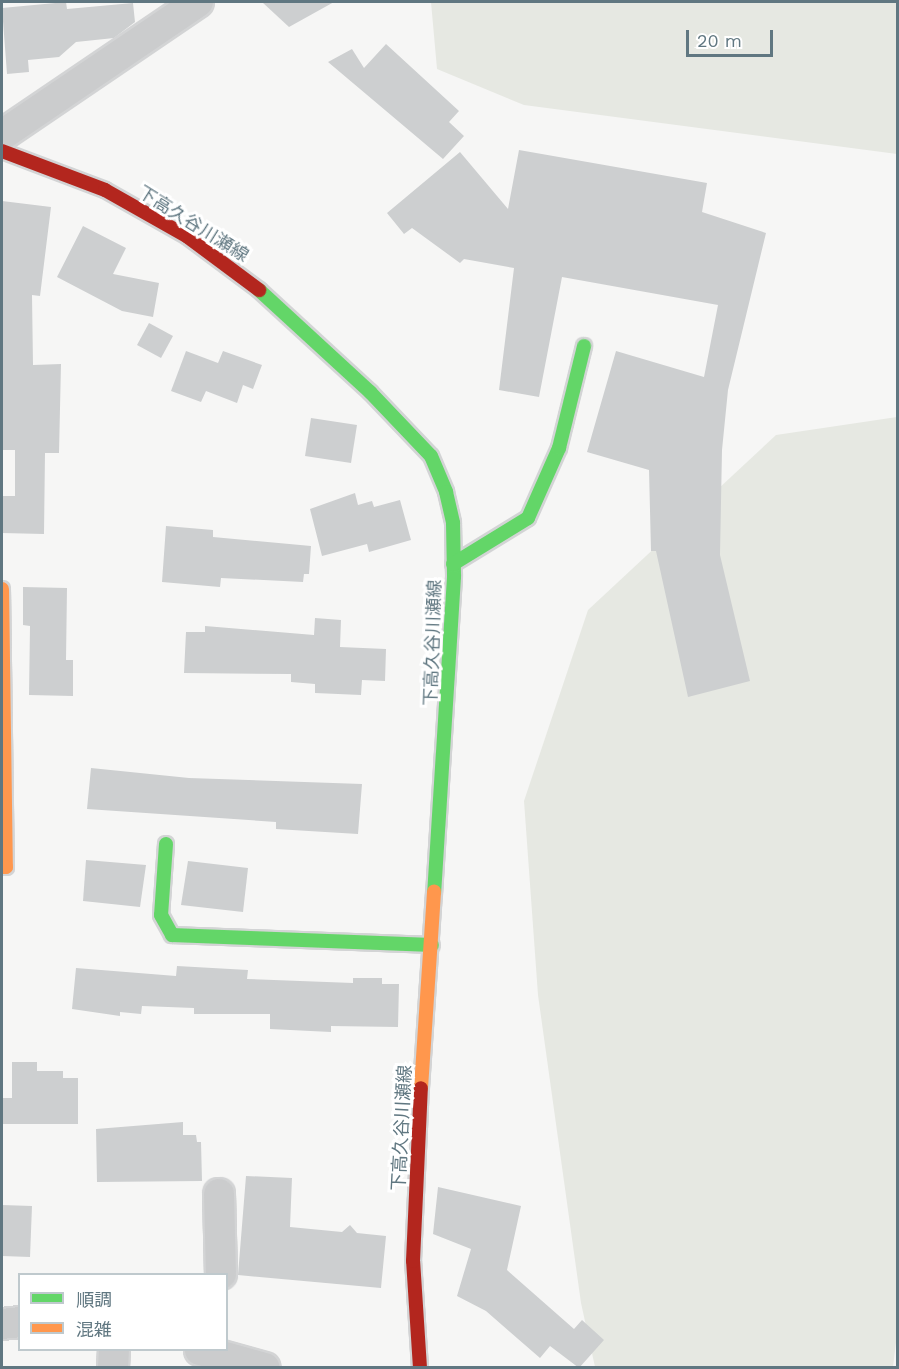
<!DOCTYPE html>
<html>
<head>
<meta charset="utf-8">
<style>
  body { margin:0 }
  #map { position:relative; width:899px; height:1369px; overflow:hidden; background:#f6f6f5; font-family:"Work Sans","Noto Sans JP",sans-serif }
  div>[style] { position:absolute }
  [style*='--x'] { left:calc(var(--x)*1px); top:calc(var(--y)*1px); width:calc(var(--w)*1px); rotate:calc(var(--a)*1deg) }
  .green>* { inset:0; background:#e6e8e2 }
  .building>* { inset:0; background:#cdcfd0 }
  .roads { filter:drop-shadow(2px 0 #d3d4d5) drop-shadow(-2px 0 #d3d4d5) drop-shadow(0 2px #d3d4d5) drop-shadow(0 -2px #d3d4d5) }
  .street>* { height:30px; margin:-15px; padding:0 15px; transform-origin:15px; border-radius:15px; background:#cbcccd }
  .fast>* { height:14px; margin:-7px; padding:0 7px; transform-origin:7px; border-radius:7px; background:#63d668 }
  .slow>* { height:14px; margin:-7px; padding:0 7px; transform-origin:7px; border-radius:7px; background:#ff974d }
  .jam>* { height:14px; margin:-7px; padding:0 7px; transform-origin:7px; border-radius:7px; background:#b3261e }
  span { translate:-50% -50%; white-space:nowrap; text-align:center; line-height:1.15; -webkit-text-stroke:6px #fff; paint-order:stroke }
  .street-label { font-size:18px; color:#607781 }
  .frame { position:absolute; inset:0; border:3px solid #607781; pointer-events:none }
  .legend { position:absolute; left:18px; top:1273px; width:210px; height:78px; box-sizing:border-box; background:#fff; border:2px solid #bfc9cd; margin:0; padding:8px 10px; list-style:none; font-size:18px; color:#607781 }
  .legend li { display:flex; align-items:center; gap:12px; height:30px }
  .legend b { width:30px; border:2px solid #bfc9cd }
  .scale { position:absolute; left:686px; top:30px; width:87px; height:27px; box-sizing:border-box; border:3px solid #607781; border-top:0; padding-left:8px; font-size:18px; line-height:21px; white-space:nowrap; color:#607781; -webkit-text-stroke:4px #fff; paint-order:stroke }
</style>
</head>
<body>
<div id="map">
  <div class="green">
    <i style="clip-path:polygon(431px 2px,897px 2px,897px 154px,524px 105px,437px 69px)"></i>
    <i style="clip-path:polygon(897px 417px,898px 1326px,893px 1367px,595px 1367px,581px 1303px,538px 995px,524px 801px,588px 610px,776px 435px)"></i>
  </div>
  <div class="building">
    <i style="clip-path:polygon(66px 2px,67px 9px,133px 3px,135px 22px,114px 38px,76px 42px,59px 57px,28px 60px,29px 72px,7px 74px,2px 8px)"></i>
    <i style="clip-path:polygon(262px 2px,334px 2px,289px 27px)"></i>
    <i style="clip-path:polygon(386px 44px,459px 111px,449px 122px,464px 136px,443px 159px,328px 62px,352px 49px,364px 68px)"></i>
    <i style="clip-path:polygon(519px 150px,707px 183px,702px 212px,766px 233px,728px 390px,722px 450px,720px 555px,750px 681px,688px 697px,656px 551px,651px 551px,649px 470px,587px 452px,616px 351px,704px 377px,718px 305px,562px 277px,539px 397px,499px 390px,514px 268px,464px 259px,460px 263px,412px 228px,404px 234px,387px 213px,460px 152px,508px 209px)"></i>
    <i style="clip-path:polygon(2px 201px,51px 207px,40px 296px,32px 295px,33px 365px,61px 364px,59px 453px,45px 453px,44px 534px,2px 533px,2px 496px,15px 496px,15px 450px,2px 450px)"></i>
    <i style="clip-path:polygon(83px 226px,126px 248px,113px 274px,159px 283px,153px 317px,122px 311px,57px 277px)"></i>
    <i style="clip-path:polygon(149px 323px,173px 336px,161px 358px,137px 345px)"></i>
    <i style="clip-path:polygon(186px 351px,218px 363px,223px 351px,262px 365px,253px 389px,243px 385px,237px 403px,206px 391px,201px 402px,171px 391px)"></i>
    <i style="clip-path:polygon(311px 418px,357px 425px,351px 463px,305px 456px)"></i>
    <i style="clip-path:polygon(355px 493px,358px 505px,372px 501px,374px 507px,400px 500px,411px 540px,369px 552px,367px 544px,322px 556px,310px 509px)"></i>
    <i style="clip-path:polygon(166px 526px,213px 530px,213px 537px,311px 546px,309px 574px,304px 574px,303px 582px,221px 578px,220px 587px,162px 582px)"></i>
    <i style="clip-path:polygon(23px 587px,67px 588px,66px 660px,73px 660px,73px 696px,29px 695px,30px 626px,23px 625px)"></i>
    <i style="clip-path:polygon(315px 618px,341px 620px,340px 647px,386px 649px,385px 681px,362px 680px,361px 695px,315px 693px,315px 684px,291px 682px,291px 674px,184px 673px,186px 632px,205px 632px,205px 626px,314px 635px)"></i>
    <i style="clip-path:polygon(91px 768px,189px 778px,362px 784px,358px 834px,276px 829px,276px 822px,87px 809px)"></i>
    <i style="clip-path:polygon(86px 860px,146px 865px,140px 907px,83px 901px)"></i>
    <i style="clip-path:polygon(188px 861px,248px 868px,243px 912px,181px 905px)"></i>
    <i style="clip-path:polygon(177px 966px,248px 970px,247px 979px,353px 983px,353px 978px,382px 978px,382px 984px,399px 984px,398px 1027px,331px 1026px,331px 1032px,270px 1029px,270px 1014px,194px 1014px,194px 1008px,142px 1006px,141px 1014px,120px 1012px,120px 1016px,72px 1009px,76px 968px,176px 976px)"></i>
    <i style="clip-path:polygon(12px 1062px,37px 1062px,37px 1071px,63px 1071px,63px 1078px,78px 1078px,78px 1124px,2px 1124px,2px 1098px,12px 1098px)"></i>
    <i style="clip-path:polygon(183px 1122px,183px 1135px,196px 1135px,197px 1142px,201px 1142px,202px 1181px,97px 1182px,96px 1129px)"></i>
    <i style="clip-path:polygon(246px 1176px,292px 1178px,290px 1227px,342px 1232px,350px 1225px,357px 1233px,386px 1236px,381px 1288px,238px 1275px)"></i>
    <i style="clip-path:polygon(438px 1187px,521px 1206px,507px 1270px,574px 1329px,582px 1320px,604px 1340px,579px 1368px,550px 1346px,540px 1358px,486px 1311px,457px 1296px,471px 1249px,433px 1234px)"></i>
    <i style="clip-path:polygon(2px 1205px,32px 1206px,30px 1257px,2px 1256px)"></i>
  </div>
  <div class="roads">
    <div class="street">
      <i style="--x:2;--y:135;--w:237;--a:-34.2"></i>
      <i style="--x:219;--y:1194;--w:80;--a:88.6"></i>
      <i style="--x:2;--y:1324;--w:18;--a:-6"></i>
      <i style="--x:200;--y:1350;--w:67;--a:15.5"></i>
      <i style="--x:113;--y:1368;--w:18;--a:-87"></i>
    </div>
    <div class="fast">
      <i style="--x:259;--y:290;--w:151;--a:42.6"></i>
      <i style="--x:370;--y:392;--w:88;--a:46.4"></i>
      <i style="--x:431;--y:456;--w:39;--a:67"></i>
      <i style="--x:446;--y:492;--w:32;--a:77"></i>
      <i style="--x:453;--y:523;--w:54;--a:88.9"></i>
      <i style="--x:454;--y:577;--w:315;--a:93.6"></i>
      <i style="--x:453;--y:564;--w:88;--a:-31.5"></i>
      <i style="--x:528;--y:518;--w:77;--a:-66.1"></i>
      <i style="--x:559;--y:448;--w:105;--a:-76.2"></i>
      <i style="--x:166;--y:844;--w:71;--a:94"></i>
      <i style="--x:161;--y:915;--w:23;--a:61"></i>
      <i style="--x:172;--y:935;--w:260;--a:2.2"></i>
    </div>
    <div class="slow">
      <i style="--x:2;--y:589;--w:278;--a:89.2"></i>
      <i style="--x:6;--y:867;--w:4;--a:180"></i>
      <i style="--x:421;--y:1088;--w:197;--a:-86.2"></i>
    </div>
    <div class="jam">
      <i style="--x:2;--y:151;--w:110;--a:20.7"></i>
      <i style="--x:105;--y:190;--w:95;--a:29.5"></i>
      <i style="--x:188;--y:237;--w:89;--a:36.7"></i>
      <i style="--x:420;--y:1368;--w:107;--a:-93.7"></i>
      <i style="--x:413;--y:1261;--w:173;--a:-87.4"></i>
    </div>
  </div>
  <div class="street-label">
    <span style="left:193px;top:224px;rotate:32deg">下高久谷川瀬線</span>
    <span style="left:433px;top:643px;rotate:-88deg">下高久谷川瀬線</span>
    <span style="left:402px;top:1128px;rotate:-87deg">下高久谷川瀬線</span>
  </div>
  <div class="frame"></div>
  <ul class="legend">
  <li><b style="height:8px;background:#63d668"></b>順調</li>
  <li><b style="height:8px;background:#ff974d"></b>混雑</li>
  </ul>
  <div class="scale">20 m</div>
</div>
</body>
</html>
